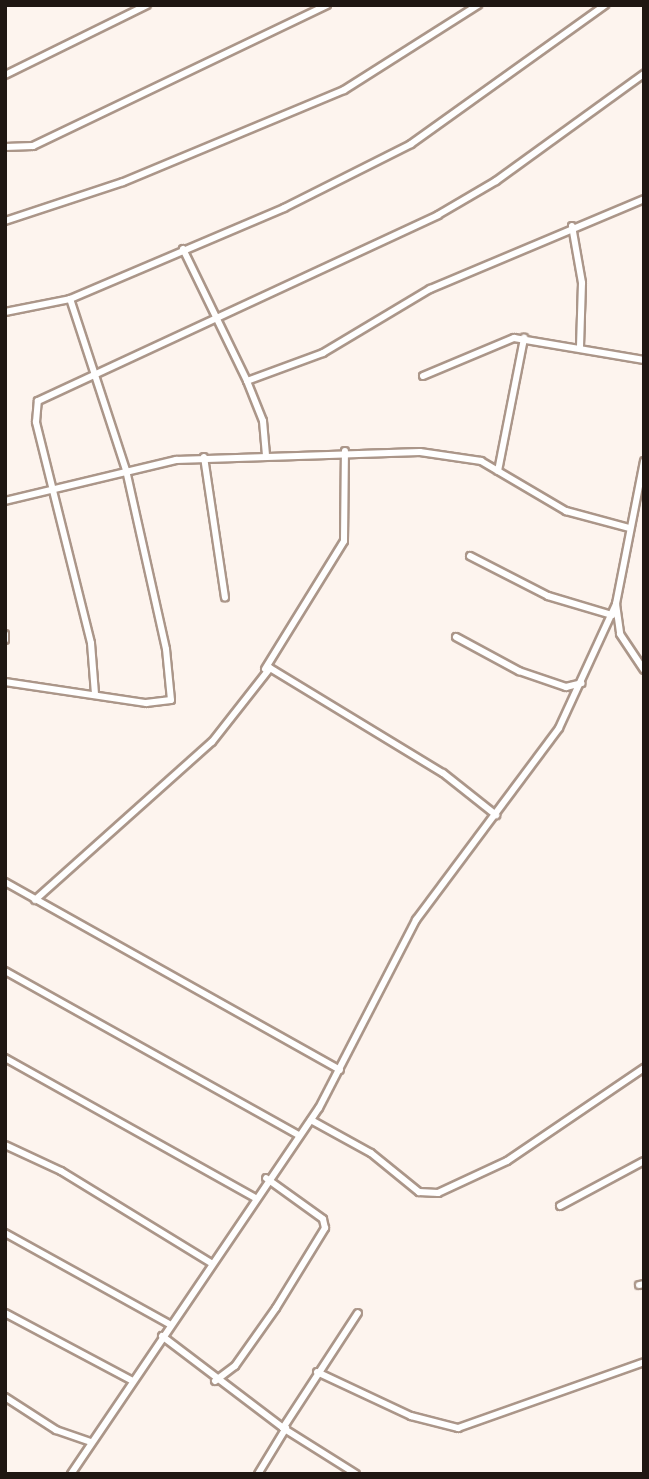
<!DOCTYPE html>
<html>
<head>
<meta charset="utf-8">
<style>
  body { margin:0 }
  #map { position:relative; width:649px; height:1479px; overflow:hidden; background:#fdf4ee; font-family:Figtree,sans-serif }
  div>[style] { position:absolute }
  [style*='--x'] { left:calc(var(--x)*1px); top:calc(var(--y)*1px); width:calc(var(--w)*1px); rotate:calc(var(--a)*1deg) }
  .roads { filter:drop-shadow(2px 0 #ab9689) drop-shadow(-2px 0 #ab9689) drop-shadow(0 2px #ab9689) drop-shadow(0 -2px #ab9689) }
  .minor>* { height:6px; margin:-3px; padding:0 3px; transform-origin:3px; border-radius:3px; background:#fff }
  span { translate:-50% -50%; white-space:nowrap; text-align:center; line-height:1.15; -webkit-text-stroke:5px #fff; paint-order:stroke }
  .frame { position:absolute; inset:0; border:7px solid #1f1712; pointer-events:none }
</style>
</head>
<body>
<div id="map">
  <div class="roads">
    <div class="minor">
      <i style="--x:5;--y:75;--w:158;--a:-26.2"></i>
      <i style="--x:5;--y:147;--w:28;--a:-2"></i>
      <i style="--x:33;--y:146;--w:326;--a:-25.6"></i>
      <i style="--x:5;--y:221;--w:124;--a:-18.3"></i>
      <i style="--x:123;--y:182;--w:239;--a:-22.6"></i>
      <i style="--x:344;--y:90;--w:159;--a:-32.4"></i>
      <i style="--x:572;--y:226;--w:58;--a:80"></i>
      <i style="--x:582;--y:283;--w:64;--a:91.8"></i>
      <i style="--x:183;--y:249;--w:147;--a:64.1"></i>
      <i style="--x:247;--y:381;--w:43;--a:68.2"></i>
      <i style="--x:263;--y:421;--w:33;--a:85"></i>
      <i style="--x:5;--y:312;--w:66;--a:-11.3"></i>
      <i style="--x:70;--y:299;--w:233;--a:-23"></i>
      <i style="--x:284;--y:208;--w:142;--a:-26.7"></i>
      <i style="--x:411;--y:144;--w:239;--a:-35.6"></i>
      <i style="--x:423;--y:376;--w:99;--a:-22.7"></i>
      <i style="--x:514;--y:338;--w:132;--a:9.6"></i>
      <i style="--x:247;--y:381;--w:81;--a:-20.2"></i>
      <i style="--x:323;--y:353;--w:125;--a:-30.9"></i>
      <i style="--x:430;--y:289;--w:232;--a:-22.8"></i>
      <i style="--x:204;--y:457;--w:142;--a:81.5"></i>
      <i style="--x:644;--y:461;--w:146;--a:101.1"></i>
      <i style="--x:616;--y:604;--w:30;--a:82"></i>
      <i style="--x:620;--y:634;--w:43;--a:56.3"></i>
      <i style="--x:498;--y:471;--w:136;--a:-78.9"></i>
      <i style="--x:5;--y:501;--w:176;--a:-13.5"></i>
      <i style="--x:176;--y:460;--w:244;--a:-1.9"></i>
      <i style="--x:420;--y:452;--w:62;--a:8.4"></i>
      <i style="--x:481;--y:461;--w:99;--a:30.5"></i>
      <i style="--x:566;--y:511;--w:65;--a:15.1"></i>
      <i style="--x:470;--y:556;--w:88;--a:27.1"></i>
      <i style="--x:548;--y:596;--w:67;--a:16.5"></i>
      <i style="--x:5;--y:634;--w:6;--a:90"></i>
      <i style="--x:456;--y:637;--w:72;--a:28.4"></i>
      <i style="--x:519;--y:671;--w:50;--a:18.8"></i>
      <i style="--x:566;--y:687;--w:16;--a:-14"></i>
      <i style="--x:265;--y:669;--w:150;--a:-58.3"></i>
      <i style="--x:344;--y:541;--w:90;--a:-89.4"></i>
      <i style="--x:5;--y:682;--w:143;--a:8.5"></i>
      <i style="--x:146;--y:703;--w:25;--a:-7"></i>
      <i style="--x:171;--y:700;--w:51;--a:-95.6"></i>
      <i style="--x:166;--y:649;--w:183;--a:-102.6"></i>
      <i style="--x:126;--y:470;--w:180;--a:-108.1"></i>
      <i style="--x:95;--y:694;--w:51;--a:-94.5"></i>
      <i style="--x:91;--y:643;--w:228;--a:-104"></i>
      <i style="--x:36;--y:422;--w:21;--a:-85"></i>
      <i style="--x:38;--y:401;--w:441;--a:-24.9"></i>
      <i style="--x:438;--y:215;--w:67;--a:-30.4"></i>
      <i style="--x:496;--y:181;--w:183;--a:-35.9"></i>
      <i style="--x:5;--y:882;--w:384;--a:29.3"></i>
      <i style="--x:35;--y:900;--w:237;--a:-41.8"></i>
      <i style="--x:212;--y:742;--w:94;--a:-51.9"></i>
      <i style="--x:270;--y:668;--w:202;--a:31.3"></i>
      <i style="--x:443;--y:773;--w:68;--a:38.4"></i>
      <i style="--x:5;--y:971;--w:337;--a:29.2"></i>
      <i style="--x:5;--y:1058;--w:285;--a:29.2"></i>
      <i style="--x:311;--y:1120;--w:68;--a:28.8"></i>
      <i style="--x:371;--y:1153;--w:62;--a:39.1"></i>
      <i style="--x:419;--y:1192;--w:19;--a:3"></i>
      <i style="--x:438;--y:1193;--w:76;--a:-24.9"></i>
      <i style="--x:507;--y:1161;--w:166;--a:-34.2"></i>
      <i style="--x:5;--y:1145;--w:62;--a:24.9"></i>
      <i style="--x:61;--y:1171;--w:176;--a:31.5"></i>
      <i style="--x:560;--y:1206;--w:95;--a:-28.2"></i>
      <i style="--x:5;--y:1233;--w:188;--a:29"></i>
      <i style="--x:639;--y:1285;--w:5;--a:-11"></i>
      <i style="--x:5;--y:1313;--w:145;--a:28"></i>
      <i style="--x:162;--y:1336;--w:152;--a:37.2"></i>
      <i style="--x:283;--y:1428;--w:137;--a:-56.9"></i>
      <i style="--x:317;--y:1372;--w:104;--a:25.1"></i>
      <i style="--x:411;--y:1416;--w:49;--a:14.3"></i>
      <i style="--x:458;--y:1428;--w:197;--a:-19.5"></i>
      <i style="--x:215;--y:1381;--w:25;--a:-37"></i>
      <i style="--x:235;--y:1366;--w:71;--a:-54.7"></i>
      <i style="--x:276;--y:1308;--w:94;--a:-58.5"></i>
      <i style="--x:325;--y:1228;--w:9;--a:-103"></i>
      <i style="--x:323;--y:1219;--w:70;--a:-144.3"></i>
      <i style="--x:5;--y:1397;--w:61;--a:32.9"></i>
      <i style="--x:56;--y:1430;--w:36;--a:19"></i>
      <i style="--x:283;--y:1428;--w:86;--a:32.2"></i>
      <i style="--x:71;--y:1474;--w:442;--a:-55.9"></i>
      <i style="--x:319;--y:1108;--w:212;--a:-62.7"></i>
      <i style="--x:416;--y:920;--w:239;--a:-53.3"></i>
      <i style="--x:559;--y:728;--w:136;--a:-65.3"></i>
      <i style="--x:258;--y:1474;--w:54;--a:-58.7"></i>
    </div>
  </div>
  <div class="frame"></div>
</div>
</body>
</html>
